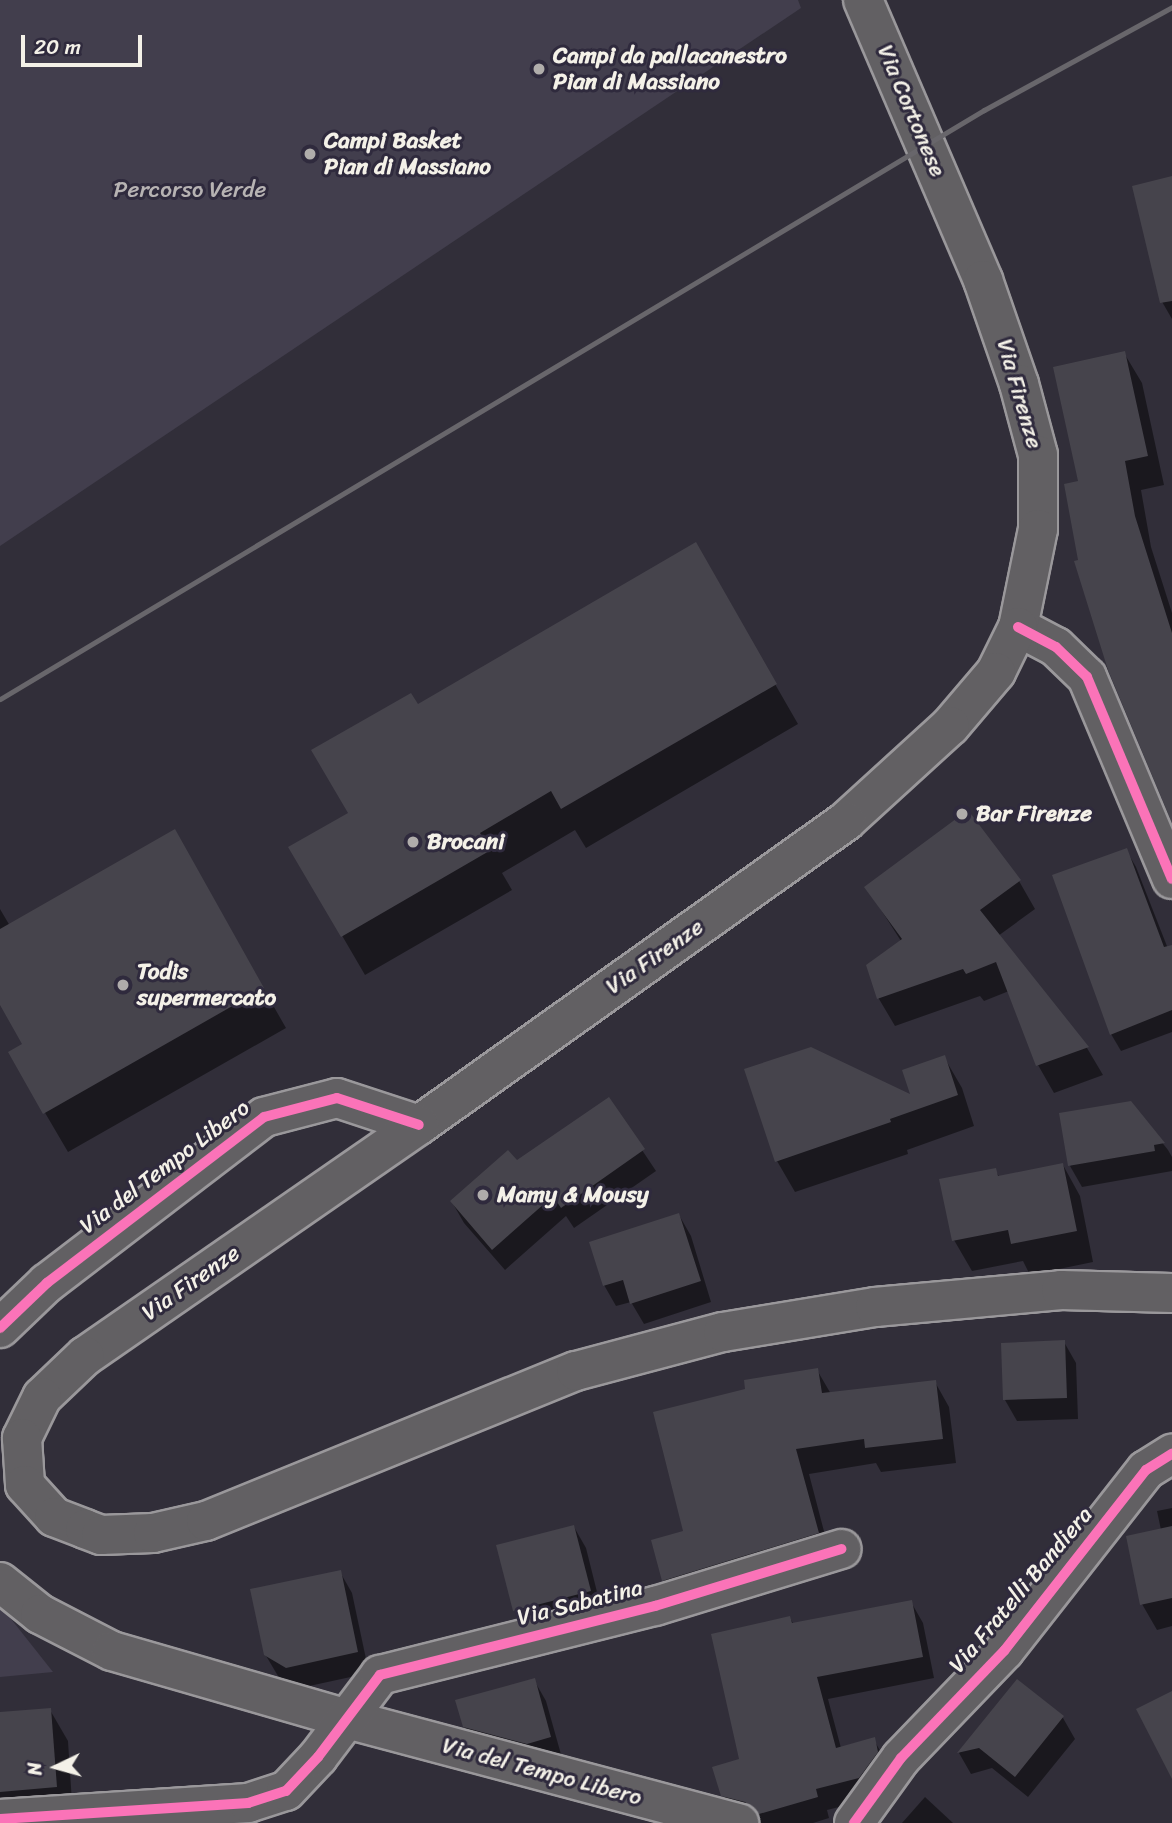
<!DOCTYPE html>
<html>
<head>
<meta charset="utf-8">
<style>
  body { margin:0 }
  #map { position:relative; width:1172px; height:1823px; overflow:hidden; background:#312e39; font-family:Sriracha,sans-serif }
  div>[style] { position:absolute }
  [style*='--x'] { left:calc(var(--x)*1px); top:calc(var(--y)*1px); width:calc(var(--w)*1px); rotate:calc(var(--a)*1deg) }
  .green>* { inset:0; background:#423e4d }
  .shadow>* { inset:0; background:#0007 }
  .building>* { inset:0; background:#46444c }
  .roads { filter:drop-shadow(2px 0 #9a989b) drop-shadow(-2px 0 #9a989b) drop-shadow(0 2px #9a989b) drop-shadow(0 -2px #9a989b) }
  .street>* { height:38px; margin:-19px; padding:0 19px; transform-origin:19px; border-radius:19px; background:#626063 }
  .secondary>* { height:38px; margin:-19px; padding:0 19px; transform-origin:19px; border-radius:19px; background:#626063 }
  .rail>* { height:5px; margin:-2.5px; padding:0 2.5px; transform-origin:2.5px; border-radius:2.5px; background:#68666b }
  .cycleway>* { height:10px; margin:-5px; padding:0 5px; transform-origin:5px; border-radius:5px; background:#fb73b8 }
  .dots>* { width:19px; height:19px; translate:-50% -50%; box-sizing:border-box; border:4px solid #2f2a3d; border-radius:50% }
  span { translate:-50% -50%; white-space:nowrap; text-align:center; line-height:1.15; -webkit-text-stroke:6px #2f2a3d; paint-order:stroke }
  .poi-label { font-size:23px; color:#f4f1e8; font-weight:700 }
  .left { translate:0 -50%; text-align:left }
  .street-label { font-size:23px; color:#f4f1e8 }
  .park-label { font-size:23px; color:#b7b3b3 }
  .north { position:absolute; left:21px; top:1732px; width:70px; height:70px; -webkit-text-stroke:5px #2f2a3d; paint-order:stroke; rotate:265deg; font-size:19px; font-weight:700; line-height:28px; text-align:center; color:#f4f1e8 }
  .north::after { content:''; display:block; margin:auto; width:24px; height:32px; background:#f4f1e8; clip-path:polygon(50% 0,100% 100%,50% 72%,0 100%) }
  .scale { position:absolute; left:21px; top:35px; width:121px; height:32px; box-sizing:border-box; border:4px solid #f4f1e8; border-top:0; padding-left:9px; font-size:21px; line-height:24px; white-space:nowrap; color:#f4f1e8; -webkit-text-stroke:5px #2f2a3d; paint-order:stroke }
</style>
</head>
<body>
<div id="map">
  <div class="green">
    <i style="clip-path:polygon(0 0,798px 0,801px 8px,0 546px)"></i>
    <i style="clip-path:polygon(0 1605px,53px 1672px,0 1677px)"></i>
  </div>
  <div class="shadow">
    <i style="clip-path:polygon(1172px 178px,1172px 319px,1161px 300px)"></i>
    <i style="clip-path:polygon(1124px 353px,1142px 383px,1164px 485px,1141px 490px,1151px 547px,1172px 613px,1172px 817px,1080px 561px,1080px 483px)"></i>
    <i style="clip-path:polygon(695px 545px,798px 724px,586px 848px,575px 830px,502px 873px,512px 890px,365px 975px,291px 848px,350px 813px,418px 707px)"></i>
    <i style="clip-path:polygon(174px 832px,286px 1028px,68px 1152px,10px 1053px,24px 1045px,0 1002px,0 909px,10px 926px)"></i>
    <i style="clip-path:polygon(1126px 850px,1136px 867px,1172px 959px,1172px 1032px,1121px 1051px,1111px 1034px)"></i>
    <i style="clip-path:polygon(1019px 881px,1035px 909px,998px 936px,1087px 1048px,1103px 1075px,1054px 1093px,1038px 1065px,1009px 991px,984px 1001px,980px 996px,895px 1026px,879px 999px,868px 966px,901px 941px,867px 888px)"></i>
    <i style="clip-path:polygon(944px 1057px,962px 1088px,974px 1126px,907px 1150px,908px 1154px,795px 1192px,777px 1161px,913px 1097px)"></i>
    <i style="clip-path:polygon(608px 1099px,656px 1171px,574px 1228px,566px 1216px,505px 1270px,464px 1223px,452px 1202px,517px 1162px)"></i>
    <i style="clip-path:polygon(1130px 1102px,1168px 1150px,1172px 1157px,1172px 1171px,1082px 1187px,1070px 1166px)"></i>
    <i style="clip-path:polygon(1063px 1165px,1080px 1196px,1093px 1262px,1030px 1275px,1023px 1261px,972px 1271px,954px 1240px,995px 1170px,1000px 1178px)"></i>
    <i style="clip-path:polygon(679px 1215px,691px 1236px,711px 1302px,644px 1324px,631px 1302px,616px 1306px,604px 1285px)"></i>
    <i style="clip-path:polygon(1064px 1342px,1076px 1363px,1078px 1419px,1017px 1421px,1005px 1400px)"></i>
    <i style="clip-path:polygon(817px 1370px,831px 1394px,935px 1382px,949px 1407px,956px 1463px,881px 1472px,876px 1463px,809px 1474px,831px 1558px,678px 1605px,664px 1580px,685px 1532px)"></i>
    <i style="clip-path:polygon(1172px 1508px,1172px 1626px,1157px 1630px,1142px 1604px,1161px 1530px,1157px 1511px)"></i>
    <i style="clip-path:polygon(574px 1527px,586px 1548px,602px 1612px,527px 1631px,515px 1610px)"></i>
    <i style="clip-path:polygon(340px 1572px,352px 1593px,369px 1673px,300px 1688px,278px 1676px,265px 1654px)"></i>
    <i style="clip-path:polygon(911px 1602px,923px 1623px,934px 1678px,828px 1699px,841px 1748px,874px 1740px,886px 1761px,871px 1799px,827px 1810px,829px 1818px,813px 1823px,759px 1823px,735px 1816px,723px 1795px,741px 1760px,790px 1618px,794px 1625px)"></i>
    <i style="clip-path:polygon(534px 1680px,546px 1701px,562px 1758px,477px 1748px,464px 1726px)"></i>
    <i style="clip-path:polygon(1018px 1681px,1063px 1718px,1075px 1739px,1028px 1797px,992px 1768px,971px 1774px,959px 1753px)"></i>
    <i style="clip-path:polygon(50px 1710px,68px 1741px,73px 1818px,0 1823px,0 1714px)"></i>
    <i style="clip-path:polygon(925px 1797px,953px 1823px,902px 1823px)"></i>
  </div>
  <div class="building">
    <i style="clip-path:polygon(1172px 176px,1172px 301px,1160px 303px,1132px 186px)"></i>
    <i style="clip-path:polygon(1125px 351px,1148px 456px,1125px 461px,1135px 516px,1172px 633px,1172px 823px,1108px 670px,1074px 561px,1078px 560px,1064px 484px,1078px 481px,1053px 367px)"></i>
    <i style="clip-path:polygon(696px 542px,777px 684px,561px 809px,551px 791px,480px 833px,491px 850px,341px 937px,288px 847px,348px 813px,311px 750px,411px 693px,418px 704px)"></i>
    <i style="clip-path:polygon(968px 810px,1021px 880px,980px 910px,1089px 1047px,1036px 1066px,996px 962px,966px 974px,963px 969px,877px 999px,866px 965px,902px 939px,864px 887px)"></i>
    <i style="clip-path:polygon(175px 829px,264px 988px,43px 1114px,8px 1052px,22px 1044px,0 1005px,0 929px)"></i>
    <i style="clip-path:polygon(1127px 848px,1164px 947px,1172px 945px,1172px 1010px,1110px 1035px,1052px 875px)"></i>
    <i style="clip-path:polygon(811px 1047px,910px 1094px,902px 1070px,945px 1055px,958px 1095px,890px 1119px,891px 1122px,775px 1162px,744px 1069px)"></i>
    <i style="clip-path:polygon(609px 1097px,645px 1149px,561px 1208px,553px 1196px,492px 1250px,450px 1201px,508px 1150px,517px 1160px)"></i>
    <i style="clip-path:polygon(1131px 1101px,1165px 1143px,1154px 1145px,1155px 1151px,1068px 1166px,1059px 1113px)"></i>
    <i style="clip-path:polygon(1063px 1163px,1077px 1231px,1011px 1244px,1008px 1230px,952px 1241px,939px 1179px,996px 1168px,998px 1176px)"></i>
    <i style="clip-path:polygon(679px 1213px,701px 1281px,630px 1304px,623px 1280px,603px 1286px,589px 1242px)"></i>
    <i style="clip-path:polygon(1065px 1340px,1067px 1398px,1003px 1400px,1001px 1343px)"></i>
    <i style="clip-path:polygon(818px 1368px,822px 1393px,936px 1380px,943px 1439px,865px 1448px,864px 1439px,796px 1449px,819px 1533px,662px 1581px,651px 1540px,683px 1531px,653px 1412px,745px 1389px,744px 1380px)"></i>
    <i style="clip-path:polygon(574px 1525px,591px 1591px,513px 1611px,496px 1545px)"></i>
    <i style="clip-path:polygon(1172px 1526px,1172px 1598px,1140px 1605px,1126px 1536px)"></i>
    <i style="clip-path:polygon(341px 1570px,358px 1652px,286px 1668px,264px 1655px,250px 1589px)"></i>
    <i style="clip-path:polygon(912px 1600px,923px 1657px,817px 1677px,836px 1748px,875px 1737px,878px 1752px,859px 1778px,816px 1789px,818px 1797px,759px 1814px,745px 1802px,721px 1796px,712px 1767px,739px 1759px,711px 1634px,790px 1616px,792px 1623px)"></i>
    <i style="clip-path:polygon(535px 1678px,551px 1737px,527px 1744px,463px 1727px,455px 1700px)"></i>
    <i style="clip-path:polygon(1017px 1679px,1064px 1716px,1015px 1777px,979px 1748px,957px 1753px)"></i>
    <i style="clip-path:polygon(1172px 1691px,1172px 1779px,1136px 1709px)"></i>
    <i style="clip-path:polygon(51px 1708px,57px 1787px,0 1792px,0 1712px)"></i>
  </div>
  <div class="roads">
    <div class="street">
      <i style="--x:1018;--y:627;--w:43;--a:27.8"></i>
      <i style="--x:1056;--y:647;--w:43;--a:44.1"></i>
      <i style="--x:1087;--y:677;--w:219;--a:67.2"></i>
      <i style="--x:0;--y:1328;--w:65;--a:-43.8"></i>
      <i style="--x:47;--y:1283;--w:273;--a:-37.4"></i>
      <i style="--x:264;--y:1117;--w:75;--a:-14.6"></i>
      <i style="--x:337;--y:1098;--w:86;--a:18.2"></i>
      <i style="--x:0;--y:1582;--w:51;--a:38.7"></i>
      <i style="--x:40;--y:1614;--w:81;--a:27.2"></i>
      <i style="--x:112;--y:1651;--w:245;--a:16.1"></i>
      <i style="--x:347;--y:1719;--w:406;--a:14.9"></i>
      <i style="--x:0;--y:1819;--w:249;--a:-3.7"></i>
      <i style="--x:248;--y:1803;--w:40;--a:-18"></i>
      <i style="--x:286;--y:1791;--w:47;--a:-46.7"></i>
      <i style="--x:318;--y:1757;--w:103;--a:-52.9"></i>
      <i style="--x:380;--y:1675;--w:284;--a:-14.1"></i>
      <i style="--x:655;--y:1606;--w:195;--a:-17"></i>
      <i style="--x:854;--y:1823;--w:80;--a:-54.1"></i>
      <i style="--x:901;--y:1758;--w:149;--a:-46.1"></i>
      <i style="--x:1004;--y:1651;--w:230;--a:-51.9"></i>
      <i style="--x:1146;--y:1470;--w:31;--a:-32"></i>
    </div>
    <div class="secondary">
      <i style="--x:863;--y:0;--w:305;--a:66.8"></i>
      <i style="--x:983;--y:280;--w:110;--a:70.9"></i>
      <i style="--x:1019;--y:384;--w:73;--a:75"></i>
      <i style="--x:1038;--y:455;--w:74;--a:90"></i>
      <i style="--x:1038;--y:529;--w:100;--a:101.5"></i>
      <i style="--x:1018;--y:627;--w:50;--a:116.1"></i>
      <i style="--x:996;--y:672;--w:71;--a:130.4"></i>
      <i style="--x:950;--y:726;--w:141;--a:137.6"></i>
      <i style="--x:846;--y:821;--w:524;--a:144.55"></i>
      <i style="--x:419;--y:1125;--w:406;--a:145.3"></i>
      <i style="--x:85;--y:1356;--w:59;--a:136.4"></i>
      <i style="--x:42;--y:1397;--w:46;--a:116"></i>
      <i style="--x:22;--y:1438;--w:47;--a:86.3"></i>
      <i style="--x:25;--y:1485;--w:43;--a:47.8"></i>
      <i style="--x:54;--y:1517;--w:33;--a:21"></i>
      <i style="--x:85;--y:1529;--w:17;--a:21"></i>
      <i style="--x:101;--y:1535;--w:52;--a:-2.2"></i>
      <i style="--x:153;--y:1533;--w:54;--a:-12.8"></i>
      <i style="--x:206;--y:1521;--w:399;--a:-22.1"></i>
      <i style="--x:576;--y:1371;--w:152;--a:-14.9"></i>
      <i style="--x:723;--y:1332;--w:154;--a:-9.3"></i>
      <i style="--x:875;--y:1307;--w:187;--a:-5.2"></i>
      <i style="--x:1061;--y:1290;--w:111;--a:1.5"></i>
    </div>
  </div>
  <div class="rail">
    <i style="--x:0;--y:699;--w:1147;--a:-30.9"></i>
    <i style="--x:984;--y:110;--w:214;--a:-28.7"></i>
  </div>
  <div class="cycleway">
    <i style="--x:1018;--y:627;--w:43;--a:27.8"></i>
    <i style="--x:1056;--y:647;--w:43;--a:44.1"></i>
    <i style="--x:1087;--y:677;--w:219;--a:67.2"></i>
    <i style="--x:0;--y:1328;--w:65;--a:-43.8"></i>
    <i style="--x:47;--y:1283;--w:273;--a:-37.4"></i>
    <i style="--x:264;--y:1117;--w:75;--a:-14.6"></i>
    <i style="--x:337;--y:1098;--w:86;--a:18.2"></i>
    <i style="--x:0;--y:1819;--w:249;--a:-3.7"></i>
    <i style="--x:248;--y:1803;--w:40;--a:-18"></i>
    <i style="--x:286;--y:1791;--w:47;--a:-46.7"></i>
    <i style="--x:318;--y:1757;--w:103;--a:-52.9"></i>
    <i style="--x:380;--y:1675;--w:284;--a:-14.1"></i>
    <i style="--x:655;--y:1606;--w:195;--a:-17"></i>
    <i style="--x:854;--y:1823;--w:80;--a:-54.1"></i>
    <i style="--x:901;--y:1758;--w:149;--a:-46.1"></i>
    <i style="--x:1004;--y:1651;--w:230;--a:-51.9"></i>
    <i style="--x:1146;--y:1470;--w:31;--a:-32"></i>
  </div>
  <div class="dots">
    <i style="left:539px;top:69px;background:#b0adab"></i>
    <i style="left:310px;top:154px;background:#b0adab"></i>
    <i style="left:962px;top:814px;background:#b0adab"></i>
    <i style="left:413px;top:842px;background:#b0adab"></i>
    <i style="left:123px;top:985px;background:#b0adab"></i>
    <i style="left:483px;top:1195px;background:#b0adab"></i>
  </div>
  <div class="poi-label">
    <span class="left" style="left:553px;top:69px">Campi da pallacanestro<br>Pian di Massiano</span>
    <span class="left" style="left:324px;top:154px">Campi Basket<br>Pian di Massiano</span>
    <span class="left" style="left:976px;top:814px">Bar Firenze</span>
    <span class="left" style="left:427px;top:842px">Brocani</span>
    <span class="left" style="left:137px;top:985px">Todis<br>supermercato</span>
    <span class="left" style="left:497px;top:1195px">Mamy &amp; Mousy</span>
  </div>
  <div class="street-label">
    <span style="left:911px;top:111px;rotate:67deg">Via Cortonese</span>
    <span style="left:1019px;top:394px;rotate:74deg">Via Firenze</span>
    <span style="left:655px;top:957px;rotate:-35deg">Via Firenze</span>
    <span style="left:165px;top:1167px;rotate:-37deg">Via del Tempo Libero</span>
    <span style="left:191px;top:1283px;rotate:-35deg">Via Firenze</span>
    <span style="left:1021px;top:1590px;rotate:-50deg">Via Fratelli Bandiera</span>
    <span style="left:580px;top:1603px;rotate:-14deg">Via Sabatina</span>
    <span style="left:542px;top:1772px;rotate:15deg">Via del Tempo Libero</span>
  </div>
  <div class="park-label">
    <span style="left:190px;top:190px">Percorso Verde</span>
  </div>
  <div class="north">N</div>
  <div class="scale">20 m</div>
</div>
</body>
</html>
